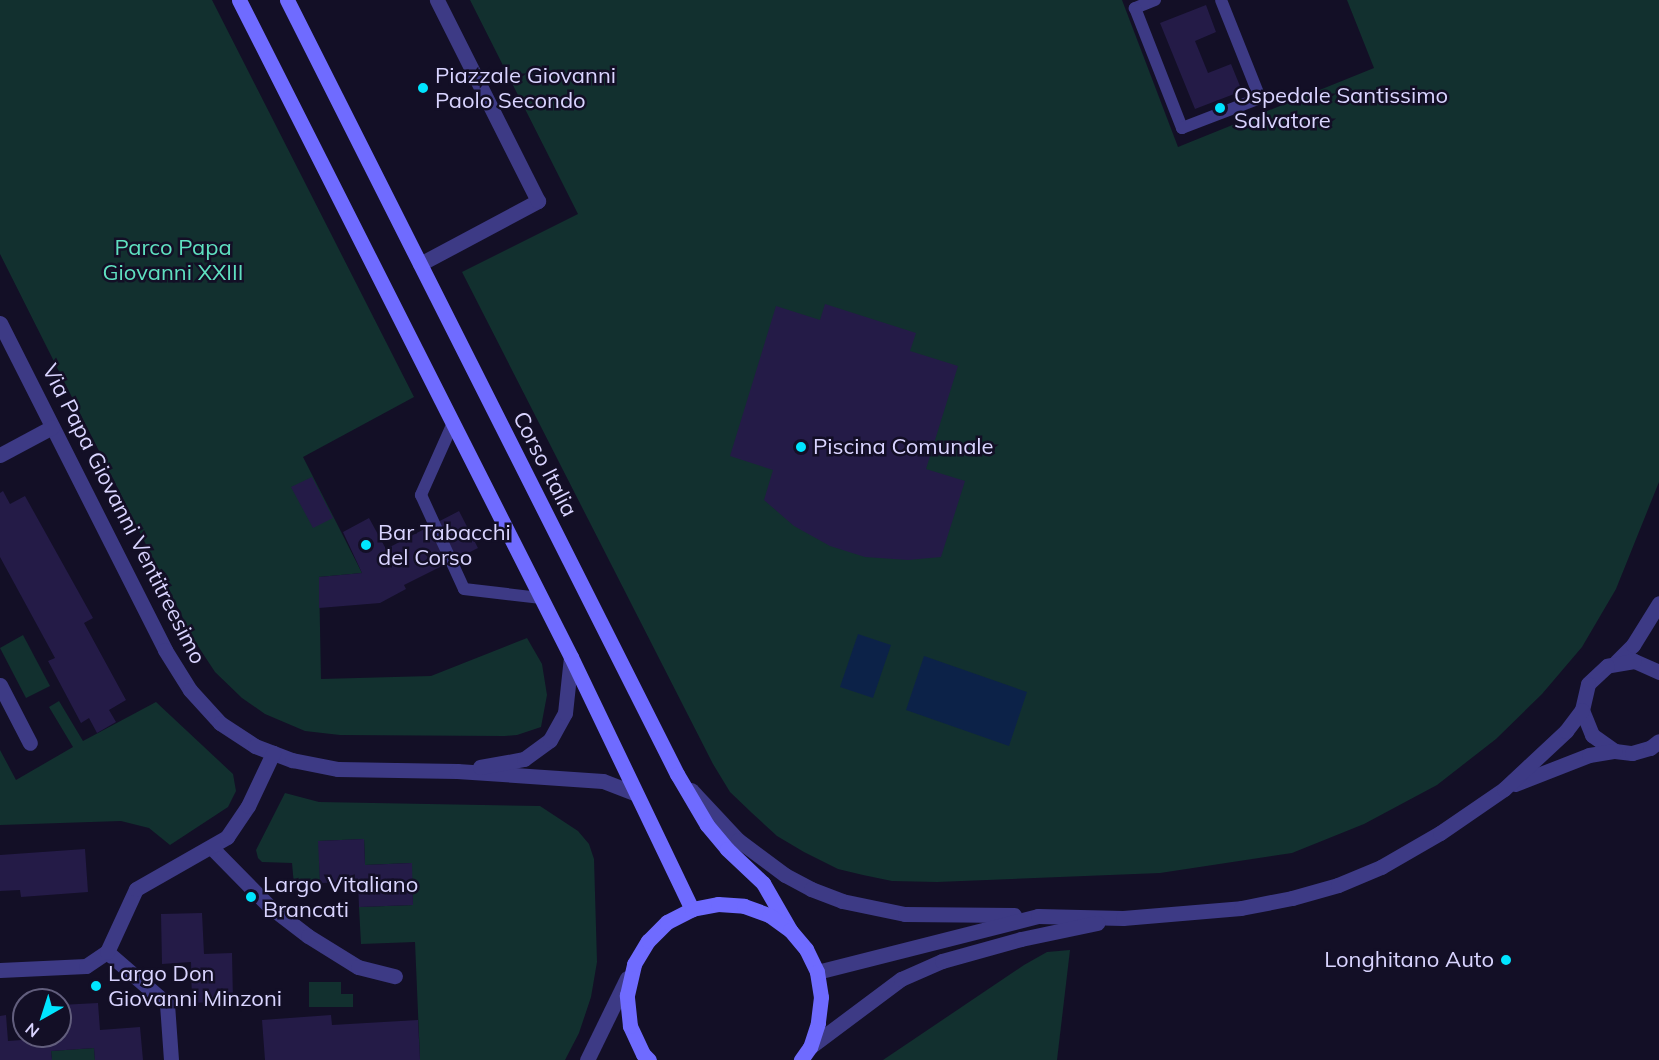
<!DOCTYPE html>
<html>
<head>
<meta charset="utf-8">
<style>
  body { margin:0 }
  #map { position:relative; width:1659px; height:1060px; overflow:hidden; background:#130f26; font-family:Mulish,sans-serif }
  div>[style] { position:absolute }
  [style*='--x'] { left:calc(var(--x)*1px); top:calc(var(--y)*1px); width:calc(var(--w)*1px); rotate:calc(var(--a)*1deg) }
  .green>* { inset:0; background:#12302f }
  .water>* { inset:0; background:#0c2248 }
  .building>* { inset:0; background:#241b47 }
  .service>* { height:12px; margin:-6px; padding:0 6px; transform-origin:6px; border-radius:6px; background:#3d3a85 }
  .minor>* { height:15px; margin:-7.5px; padding:0 7.5px; transform-origin:7.5px; border-radius:7.5px; background:#3d3a85 }
  .tertiary>* { height:15px; margin:-7.5px; padding:0 7.5px; transform-origin:7.5px; border-radius:7.5px; background:#3d3a85 }
  .secondary>* { height:15px; margin:-7.5px; padding:0 7.5px; transform-origin:7.5px; border-radius:7.5px; background:#6f6bff }
  .dots>* { width:16px; height:16px; translate:-50% -50%; box-sizing:border-box; border:3px solid #130f26; border-radius:50% }
  span { translate:-50% -50%; white-space:nowrap; text-align:center; line-height:1.15; -webkit-text-stroke:5px #130f26; paint-order:stroke }
  .poi-label { font-size:22px; color:#d9d4ff }
  .left { translate:0 -50%; text-align:left }
  .right { translate:-100% -50%; text-align:right }
  .park-label { font-size:22px; color:#5fe0c0 }
  .street-label { font-size:22px; color:#d9d4ff }
  .north { position:absolute; left:12px; top:988px; width:60px; height:60px; box-sizing:border-box; background:#130f26; border:2px solid #625e7d; border-radius:50%; rotate:219deg; font-size:16px; font-weight:700; line-height:24px; text-align:center; color:#d9d4ff }
  .north::after { content:''; display:block; margin:auto; width:21px; height:27px; background:#00e5ff; clip-path:polygon(50% 0,100% 100%,50% 72%,0 100%) }
</style>
</head>
<body>
<div id="map">
  <div class="green">
    <i style="clip-path:polygon(0 0,212px 0,414px 397px,303px 457px,362px 573px,319px 577px,321px 679px,431px 676px,527px 638px,542px 664px,547px 695px,541px 727px,517px 735px,505px 736px,340px 735px,305px 731px,265px 714px,242px 698px,215px 672px,194px 640px,0 254px)"></i>
    <i style="clip-path:polygon(470px 0,1122px 0,1178px 147px,1374px 68px,1347px 0,1659px 0,1659px 482px,1616px 589px,1582px 647px,1542px 694px,1496px 739px,1437px 785px,1364px 824px,1292px 853px,1160px 873px,937px 882px,892px 881px,863px 875px,838px 869px,804px 852px,777px 836px,752px 813px,730px 792px,713px 764px,462px 272px,578px 214px)"></i>
    <i style="clip-path:polygon(23px 635px,50px 686px,26px 698px,0 648px)"></i>
    <i style="clip-path:polygon(59px 701px,83px 741px,156px 702px,233px 774px,236px 791px,228px 807px,170px 845px,149px 828px,121px 821px,0 825px,0 750px,16px 780px,73px 747px,49px 707px)"></i>
    <i style="clip-path:polygon(285px 793px,319px 802px,540px 806px,578px 831px,589px 844px,594px 859px,597px 962px,591px 997px,579px 1033px,565px 1060px,420px 1060px,415px 942px,361px 944px,359px 907px,413px 905px,411px 863px,365px 865px,364px 839px,319px 841px,320px 883px,294px 885px,292px 863px,262px 862px,258px 858px,256px 850px)"></i>
    <i style="clip-path:polygon(1070px 950px,1057px 1060px,883px 1060px,1024px 965px,1047px 952px)"></i>
    <i style="clip-path:polygon(309px 982px,341px 982px,341px 994px,353px 994px,353px 1007px,309px 1007px)"></i>
    <i style="clip-path:polygon(94px 1048px,95px 1060px,52px 1060px,51px 1051px)"></i>
  </div>
  <div class="water">
    <i style="clip-path:polygon(858px 634px,891px 645px,873px 698px,840px 687px)"></i>
    <i style="clip-path:polygon(924px 656px,1027px 692px,1009px 746px,906px 710px)"></i>
  </div>
  <div class="building">
    <i style="clip-path:polygon(1206px 5px,1216px 32px,1195px 41px,1208px 73px,1231px 64px,1242px 91px,1195px 109px,1160px 23px)"></i>
    <i style="clip-path:polygon(825px 304px,916px 333px,910px 351px,958px 366px,926px 469px,965px 481px,941px 557px,908px 560px,865px 557px,830px 546px,794px 526px,764px 500px,773px 470px,730px 456px,776px 306px,820px 320px)"></i>
    <i style="clip-path:polygon(312px 477px,333px 518px,313px 528px,291px 487px)"></i>
    <i style="clip-path:polygon(3px 491px,10px 504px,25px 496px,93px 618px,84px 623px,126px 700px,109px 710px,116px 722px,97px 733px,89px 718px,81px 723px,48px 661px,55px 658px,0 557px,0 493px)"></i>
    <i style="clip-path:polygon(459px 511px,478px 548px,404px 585px,406px 589px,380px 603px,319px 608px,319px 577px,362px 573px,343px 532px,369px 518px,386px 549px)"></i>
    <i style="clip-path:polygon(364px 839px,365px 865px,412px 863px,413px 905px,359px 907px,358px 882px,320px 883px,318px 841px)"></i>
    <i style="clip-path:polygon(85px 849px,88px 892px,21px 897px,20px 890px,0 891px,0 855px)"></i>
    <i style="clip-path:polygon(202px 913px,204px 954px,232px 953px,233px 1001px,192px 1003px,191px 962px,162px 964px,161px 914px)"></i>
    <i style="clip-path:polygon(98px 1003px,100px 1030px,140px 1027px,143px 1060px,95px 1060px,94px 1048px,51px 1051px,52px 1060px,0 1060px,0 1016px,6px 1015px,8px 1041px,49px 1038px,60px 1036px,60px 1005px)"></i>
    <i style="clip-path:polygon(331px 1015px,332px 1025px,418px 1020px,420px 1060px,265px 1060px,262px 1020px)"></i>
  </div>
  <div class="service">
    <i style="--x:1155;--y:0;--w:22;--a:158"></i>
    <i style="--x:1135;--y:8;--w:129;--a:68.6"></i>
    <i style="--x:1182;--y:128;--w:84;--a:-21"></i>
    <i style="--x:1260;--y:98;--w:105;--a:-111.7"></i>
    <i style="--x:453;--y:423;--w:79;--a:114"></i>
    <i style="--x:421;--y:495;--w:103;--a:65.4"></i>
    <i style="--x:464;--y:589;--w:78;--a:6.7"></i>
  </div>
  <div class="minor">
    <i style="--x:420;--y:264;--w:134;--a:-28.1"></i>
    <i style="--x:538;--y:201;--w:225;--a:-116.7"></i>
    <i style="--x:0;--y:323;--w:366;--a:63.2"></i>
    <i style="--x:165;--y:650;--w:47;--a:58"></i>
    <i style="--x:190;--y:690;--w:45;--a:47.7"></i>
    <i style="--x:220;--y:723;--w:42;--a:33.3"></i>
    <i style="--x:255;--y:746;--w:40;--a:21"></i>
    <i style="--x:292;--y:760;--w:47;--a:11.1"></i>
    <i style="--x:338;--y:769;--w:119;--a:1"></i>
    <i style="--x:457;--y:771;--w:146;--a:3.9"></i>
    <i style="--x:603;--y:781;--w:34;--a:21"></i>
    <i style="--x:0;--y:455;--w:59;--a:-28.3"></i>
    <i style="--x:0;--y:685;--w:65;--a:62.7"></i>
    <i style="--x:480;--y:767;--w:45;--a:-10.3"></i>
    <i style="--x:524;--y:759;--w:32;--a:-36"></i>
    <i style="--x:550;--y:740;--w:31;--a:-61"></i>
    <i style="--x:565;--y:713;--w:56;--a:-83.9"></i>
    <i style="--x:211;--y:847;--w:83;--a:45.5"></i>
    <i style="--x:269;--y:906;--w:49;--a:37.6"></i>
    <i style="--x:308;--y:936;--w:59;--a:31.8"></i>
    <i style="--x:358;--y:967;--w:38;--a:14"></i>
    <i style="--x:107;--y:952;--w:79;--a:40.9"></i>
    <i style="--x:167;--y:1004;--w:56;--a:85.9"></i>
    <i style="--x:0;--y:970;--w:86;--a:-2.7"></i>
    <i style="--x:86;--y:966;--w:25;--a:-34"></i>
    <i style="--x:107;--y:952;--w:69;--a:-65.3"></i>
    <i style="--x:136;--y:889;--w:105;--a:-29.7"></i>
    <i style="--x:227;--y:837;--w:37;--a:-56"></i>
    <i style="--x:248;--y:806;--w:59;--a:-64.7"></i>
  </div>
  <div class="tertiary">
    <i style="--x:1616;--y:662;--w:24;--a:-45"></i>
    <i style="--x:1633;--y:645;--w:49;--a:-58.2"></i>
    <i style="--x:1659;--y:672;--w:27;--a:-156"></i>
    <i style="--x:1634;--y:661;--w:27;--a:170"></i>
    <i style="--x:1607;--y:666;--w:26;--a:137"></i>
    <i style="--x:1588;--y:684;--w:27;--a:103"></i>
    <i style="--x:1582;--y:710;--w:27;--a:68"></i>
    <i style="--x:1592;--y:735;--w:28;--a:35"></i>
    <i style="--x:1615;--y:751;--w:17;--a:7"></i>
    <i style="--x:1632;--y:753;--w:19;--a:-16"></i>
    <i style="--x:1650;--y:748;--w:11;--a:-38"></i>
    <i style="--x:1515;--y:784;--w:79;--a:-21.4"></i>
    <i style="--x:1589;--y:755;--w:26;--a:-9"></i>
    <i style="--x:691;--y:790;--w:69;--a:46.8"></i>
    <i style="--x:738;--y:840;--w:59;--a:36.7"></i>
    <i style="--x:785;--y:875;--w:30;--a:28"></i>
    <i style="--x:811;--y:889;--w:33;--a:21"></i>
    <i style="--x:842;--y:901;--w:64;--a:11.7"></i>
    <i style="--x:905;--y:914;--w:109;--a:0.5"></i>
    <i style="--x:817;--y:972;--w:228;--a:-14.2"></i>
    <i style="--x:1038;--y:916;--w:85;--a:1.3"></i>
    <i style="--x:1123;--y:918;--w:118;--a:-4.8"></i>
    <i style="--x:1241;--y:908;--w:52;--a:-11.1"></i>
    <i style="--x:1292;--y:898;--w:48;--a:-15.8"></i>
    <i style="--x:1338;--y:885;--w:47;--a:-22.7"></i>
    <i style="--x:1381;--y:867;--w:68;--a:-30"></i>
    <i style="--x:1440;--y:833;--w:78;--a:-34.5"></i>
    <i style="--x:1504;--y:789;--w:85;--a:-43.1"></i>
    <i style="--x:1566;--y:731;--w:26;--a:-53"></i>
    <i style="--x:810;--y:1047;--w:114;--a:-36.8"></i>
    <i style="--x:901;--y:979;--w:45;--a:-23.7"></i>
    <i style="--x:942;--y:961;--w:82;--a:-15.6"></i>
    <i style="--x:1021;--y:939;--w:78;--a:-11.9"></i>
    <i style="--x:587;--y:1060;--w:91;--a:-64"></i>
  </div>
  <div class="secondary">
    <i style="--x:239;--y:0;--w:736;--a:63.19"></i>
    <i style="--x:571;--y:657;--w:280;--a:64.4"></i>
    <i style="--x:287;--y:0;--w:867;--a:63.26"></i>
    <i style="--x:677;--y:774;--w:59;--a:59.5"></i>
    <i style="--x:707;--y:825;--w:31;--a:50"></i>
    <i style="--x:727;--y:849;--w:50;--a:43.4"></i>
    <i style="--x:763;--y:883;--w:54;--a:60.1"></i>
    <i style="--x:649;--y:1060;--w:8;--a:-135"></i>
    <i style="--x:643;--y:1054;--w:31;--a:-115"></i>
    <i style="--x:630;--y:1026;--w:31;--a:-96"></i>
    <i style="--x:627;--y:995;--w:32;--a:-77"></i>
    <i style="--x:634;--y:964;--w:27;--a:-59"></i>
    <i style="--x:648;--y:941;--w:27;--a:-45"></i>
    <i style="--x:667;--y:922;--w:28;--a:-27"></i>
    <i style="--x:692;--y:909;--w:26;--a:-11"></i>
    <i style="--x:718;--y:904;--w:26;--a:4"></i>
    <i style="--x:744;--y:906;--w:27;--a:20"></i>
    <i style="--x:769;--y:915;--w:26;--a:36"></i>
    <i style="--x:790;--y:930;--w:25;--a:50"></i>
    <i style="--x:806;--y:949;--w:25;--a:64"></i>
    <i style="--x:817;--y:972;--w:25;--a:81"></i>
    <i style="--x:821;--y:997;--w:26;--a:97"></i>
    <i style="--x:818;--y:1023;--w:25;--a:108"></i>
    <i style="--x:810;--y:1047;--w:16;--a:125"></i>
  </div>
  <div class="dots">
    <i style="left:423px;top:88px;background:#00e5ff"></i>
    <i style="left:1220px;top:108px;background:#00e5ff"></i>
    <i style="left:801px;top:447px;background:#00e5ff"></i>
    <i style="left:366px;top:545px;background:#00e5ff"></i>
    <i style="left:251px;top:897px;background:#00e5ff"></i>
    <i style="left:1506px;top:960px;background:#00e5ff"></i>
    <i style="left:96px;top:986px;background:#00e5ff"></i>
  </div>
  <div class="poi-label">
    <span class="left" style="left:435px;top:88px">Piazzale Giovanni<br>Paolo Secondo</span>
    <span class="left" style="left:1234px;top:108px">Ospedale Santissimo<br>Salvatore</span>
    <span class="left" style="left:813px;top:447px">Piscina Comunale</span>
    <span class="left" style="left:378px;top:545px">Bar Tabacchi<br>del Corso</span>
    <span class="left" style="left:263px;top:897px">Largo Vitaliano<br>Brancati</span>
    <span class="right" style="left:1494px;top:960px">Longhitano Auto</span>
    <span class="left" style="left:108px;top:986px">Largo Don<br>Giovanni Minzoni</span>
  </div>
  <div class="park-label">
    <span style="left:173px;top:260px">Parco Papa<br>Giovanni XXIII</span>
  </div>
  <div class="street-label">
    <span style="left:545px;top:464px;rotate:63deg">Corso Italia</span>
    <span style="left:124px;top:514px;rotate:63deg">Via Papa Giovanni Ventitreesimo</span>
  </div>
  <div class="north">N</div>
</div>
</body>
</html>
